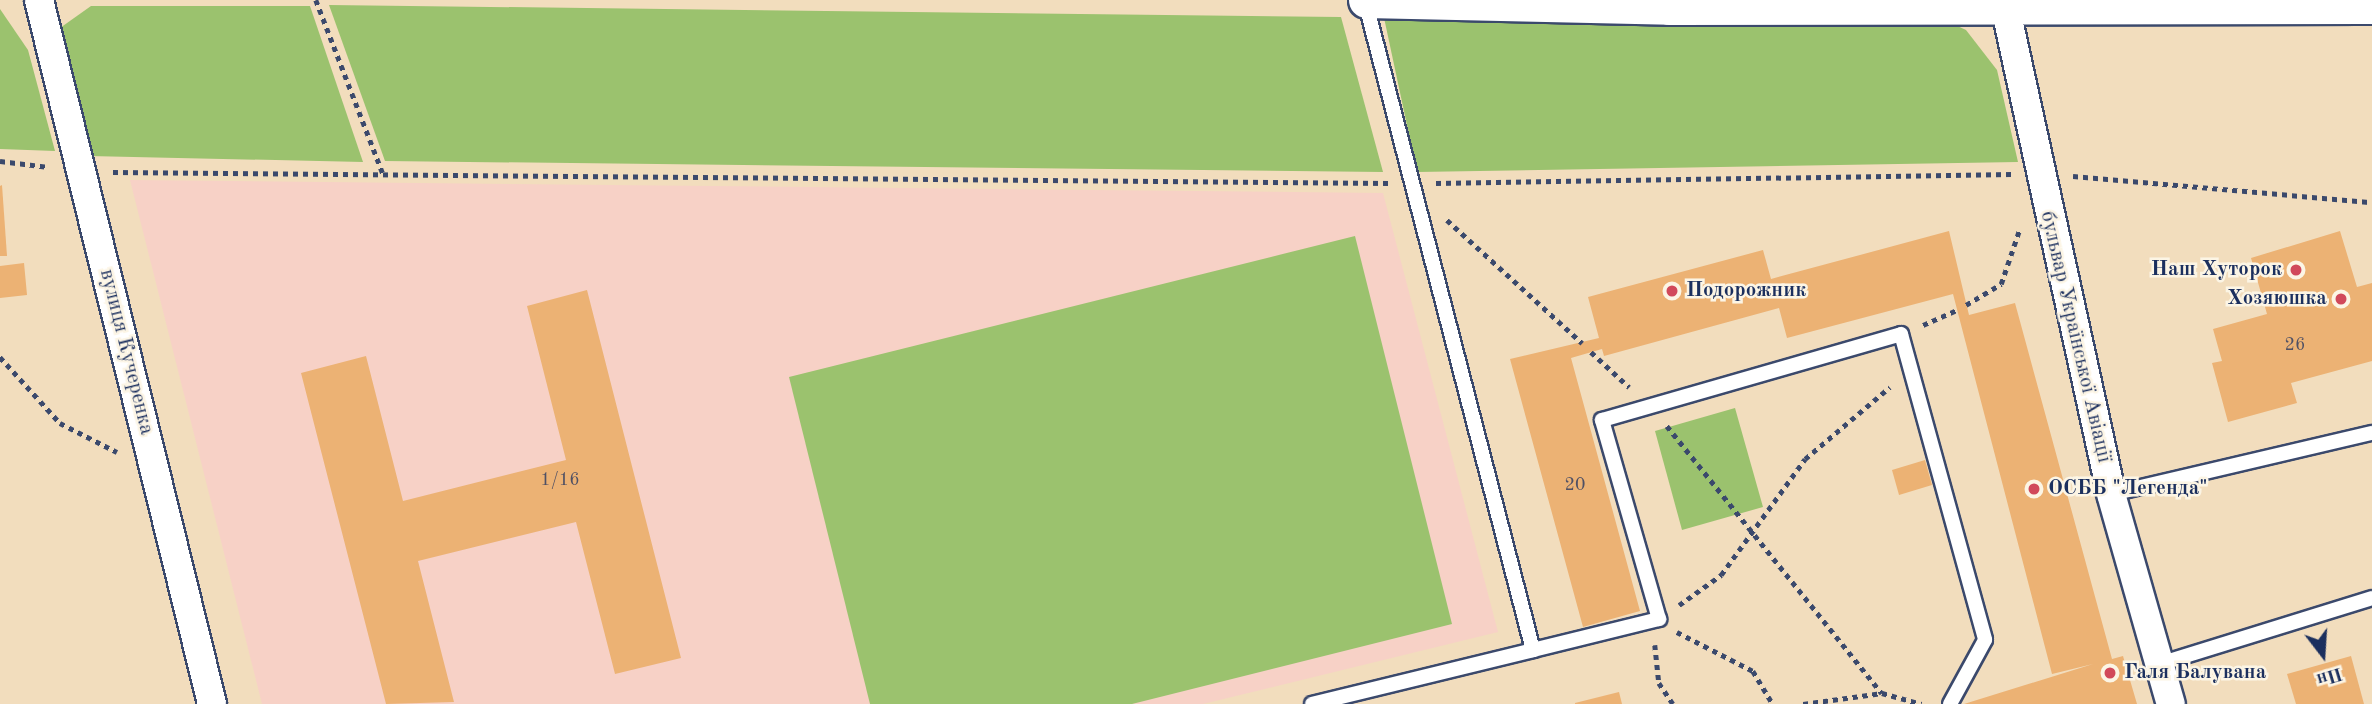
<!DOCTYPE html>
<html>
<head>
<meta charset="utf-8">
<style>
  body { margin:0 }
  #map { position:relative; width:2372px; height:704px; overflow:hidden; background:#f2ddbd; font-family:"Old Standard TT",serif }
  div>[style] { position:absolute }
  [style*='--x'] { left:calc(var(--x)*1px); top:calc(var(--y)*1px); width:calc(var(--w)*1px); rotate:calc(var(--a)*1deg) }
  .built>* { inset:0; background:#f7d1c6 }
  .green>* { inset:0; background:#9bc26e }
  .building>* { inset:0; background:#ecb274 }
  .path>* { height:4.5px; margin-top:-2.25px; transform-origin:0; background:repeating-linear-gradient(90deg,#3b496c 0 5px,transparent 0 10px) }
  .roads { filter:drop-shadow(2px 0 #3b496c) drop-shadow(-2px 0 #3b496c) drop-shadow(0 2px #3b496c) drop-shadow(0 -2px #3b496c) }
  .service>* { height:14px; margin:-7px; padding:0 7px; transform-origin:7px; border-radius:7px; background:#fff }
  .minor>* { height:28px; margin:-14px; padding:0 14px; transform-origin:14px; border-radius:14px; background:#fff }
  .tertiary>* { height:35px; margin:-17.5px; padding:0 17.5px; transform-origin:17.5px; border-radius:17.5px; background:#fff }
  .dots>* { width:19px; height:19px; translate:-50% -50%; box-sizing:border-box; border:4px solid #fcf5e5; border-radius:50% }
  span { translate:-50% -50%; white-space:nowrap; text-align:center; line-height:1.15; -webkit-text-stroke:5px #fcf5e5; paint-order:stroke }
  .number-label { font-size:18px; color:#4f5064 }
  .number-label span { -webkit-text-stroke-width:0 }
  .poi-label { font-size:21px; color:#1b2f5e; font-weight:700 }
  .right { translate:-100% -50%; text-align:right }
  .left { translate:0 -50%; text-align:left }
  .street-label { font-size:21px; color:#1b2f5e }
  .north { position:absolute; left:2288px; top:620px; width:70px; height:70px; -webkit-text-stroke:5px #fcf5e5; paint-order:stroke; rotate:163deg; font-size:19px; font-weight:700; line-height:28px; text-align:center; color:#1b2f5e }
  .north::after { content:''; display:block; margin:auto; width:24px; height:32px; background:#1b2f5e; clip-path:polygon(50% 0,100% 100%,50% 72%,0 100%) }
</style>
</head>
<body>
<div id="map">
  <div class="built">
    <i style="clip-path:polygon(130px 180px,1383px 193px,1498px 632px,1203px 704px,262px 704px)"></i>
  </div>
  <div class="green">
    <i style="clip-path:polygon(329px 5px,1341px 17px,1383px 172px,385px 161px)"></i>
    <i style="clip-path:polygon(91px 6px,310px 6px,363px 162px,89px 156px,60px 28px)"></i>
    <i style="clip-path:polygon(0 9px,28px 50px,55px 151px,0 149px)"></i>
    <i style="clip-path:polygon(1383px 13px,1951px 23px,1966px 30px,1997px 70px,2018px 162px,1417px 172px)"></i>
    <i style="clip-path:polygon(1355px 236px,1452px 624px,1132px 704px,870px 704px,789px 377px)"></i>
    <i style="clip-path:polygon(1735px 408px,1763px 507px,1682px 530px,1655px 431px)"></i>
  </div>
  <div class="building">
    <i style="clip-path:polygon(2px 185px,7px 256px,0 256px,0 186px)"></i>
    <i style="clip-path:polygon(1949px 231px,1969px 315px,2015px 303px,2112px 659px,2123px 656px,2137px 704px,1964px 704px,2093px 664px,2052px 674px,1953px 294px,1787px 338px,1779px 308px,1604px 356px,1602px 349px,1571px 358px,1640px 611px,1583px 627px,1510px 359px,1599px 338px,1588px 297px,1763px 250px,1771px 279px)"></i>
    <i style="clip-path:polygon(2340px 231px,2357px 287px,2372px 283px,2372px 361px,2291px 383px,2297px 403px,2228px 422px,2212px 363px,2222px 361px,2213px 329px,2267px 314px,2251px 258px)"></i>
    <i style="clip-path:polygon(24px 263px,27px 295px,0 298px,0 266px)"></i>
    <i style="clip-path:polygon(587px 290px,681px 658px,615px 674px,576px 522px,418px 561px,454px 702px,386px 704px,301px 373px,366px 356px,403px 501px,566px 460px,527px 306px)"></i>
    <i style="clip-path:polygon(1925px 460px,1932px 485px,1899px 495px,1892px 470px)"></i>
    <i style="clip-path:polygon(2351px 656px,2364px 704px,2296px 704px,2287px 674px)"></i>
    <i style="clip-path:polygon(1619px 692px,1622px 704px,1575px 704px,1575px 703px)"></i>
  </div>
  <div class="path">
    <i style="--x:316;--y:0;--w:186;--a:68.9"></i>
    <i style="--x:0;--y:161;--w:49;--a:7"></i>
    <i style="--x:113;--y:172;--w:1276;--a:0.49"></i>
    <i style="--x:2073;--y:176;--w:300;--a:5"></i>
    <i style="--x:1436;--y:183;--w:576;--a:-0.9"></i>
    <i style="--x:1447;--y:220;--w:183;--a:42.3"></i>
    <i style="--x:1966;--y:305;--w:41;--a:-31"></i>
    <i style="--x:2001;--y:284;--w:59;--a:-71.3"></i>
    <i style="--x:1923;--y:325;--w:37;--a:-24"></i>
    <i style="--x:1591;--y:352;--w:52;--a:42.6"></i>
    <i style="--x:0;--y:357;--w:89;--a:47.7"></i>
    <i style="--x:60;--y:423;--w:64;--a:27"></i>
    <i style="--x:1667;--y:426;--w:343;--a:51.2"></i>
    <i style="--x:1679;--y:605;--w:52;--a:-35.5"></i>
    <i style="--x:1721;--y:575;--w:143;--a:-54.1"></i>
    <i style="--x:1805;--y:459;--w:111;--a:-40.3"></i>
    <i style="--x:1677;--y:632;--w:85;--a:27.2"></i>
    <i style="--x:1753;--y:671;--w:39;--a:59"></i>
    <i style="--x:1655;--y:645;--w:38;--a:84"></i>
    <i style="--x:1659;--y:683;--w:25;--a:56"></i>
    <i style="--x:1803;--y:704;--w:80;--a:-7.9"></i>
    <i style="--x:1882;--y:693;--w:41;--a:15.4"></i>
  </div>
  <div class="roads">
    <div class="service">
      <i style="--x:2111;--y:494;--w:268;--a:-13.2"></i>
      <i style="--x:1533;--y:650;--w:130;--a:-13.8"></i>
      <i style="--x:1659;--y:619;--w:207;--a:-106"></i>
      <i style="--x:1602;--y:420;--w:311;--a:-16"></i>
      <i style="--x:1901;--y:334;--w:317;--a:74.6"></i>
      <i style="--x:1985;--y:640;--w:73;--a:118.7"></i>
      <i style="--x:2159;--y:664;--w:223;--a:-17.2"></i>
      <i style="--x:1312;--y:704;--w:228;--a:-13.7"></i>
      <i style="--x:1533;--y:650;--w:670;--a:-104.51"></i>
    </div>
    <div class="minor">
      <i style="--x:39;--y:0;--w:725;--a:76.19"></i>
      <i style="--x:2005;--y:6;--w:499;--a:77.7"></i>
      <i style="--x:2111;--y:494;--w:218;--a:74.1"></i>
    </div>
    <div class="tertiary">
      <i style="--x:1366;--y:0;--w:303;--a:1.3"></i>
      <i style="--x:1669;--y:7;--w:703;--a:-0.08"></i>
    </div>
  </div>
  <div class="dots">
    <i style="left:2296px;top:270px;background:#d1495b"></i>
    <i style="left:1672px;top:291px;background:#d1495b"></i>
    <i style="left:2341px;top:299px;background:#d1495b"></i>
    <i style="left:2034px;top:489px;background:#d1495b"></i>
    <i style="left:2110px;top:673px;background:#d1495b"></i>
  </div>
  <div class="number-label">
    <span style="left:2295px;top:345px">26</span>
    <span style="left:560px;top:480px">1/16</span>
    <span style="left:1575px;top:485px">20</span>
  </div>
  <div class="poi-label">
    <span class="right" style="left:2282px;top:270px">Наш Хуторок</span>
    <span class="left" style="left:1686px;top:291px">Подорожник</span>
    <span class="right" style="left:2327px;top:299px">Хозяюшка</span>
    <span class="left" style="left:2048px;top:489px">ОСББ "Легенда"</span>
    <span class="left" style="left:2124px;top:673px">Галя Балувана</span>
  </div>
  <div class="street-label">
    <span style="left:2075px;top:337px;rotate:77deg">бульвар Української Авіації</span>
    <span style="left:126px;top:352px;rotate:76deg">вулиця Кучеренка</span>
  </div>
  <div class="north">Пн</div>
</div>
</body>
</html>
